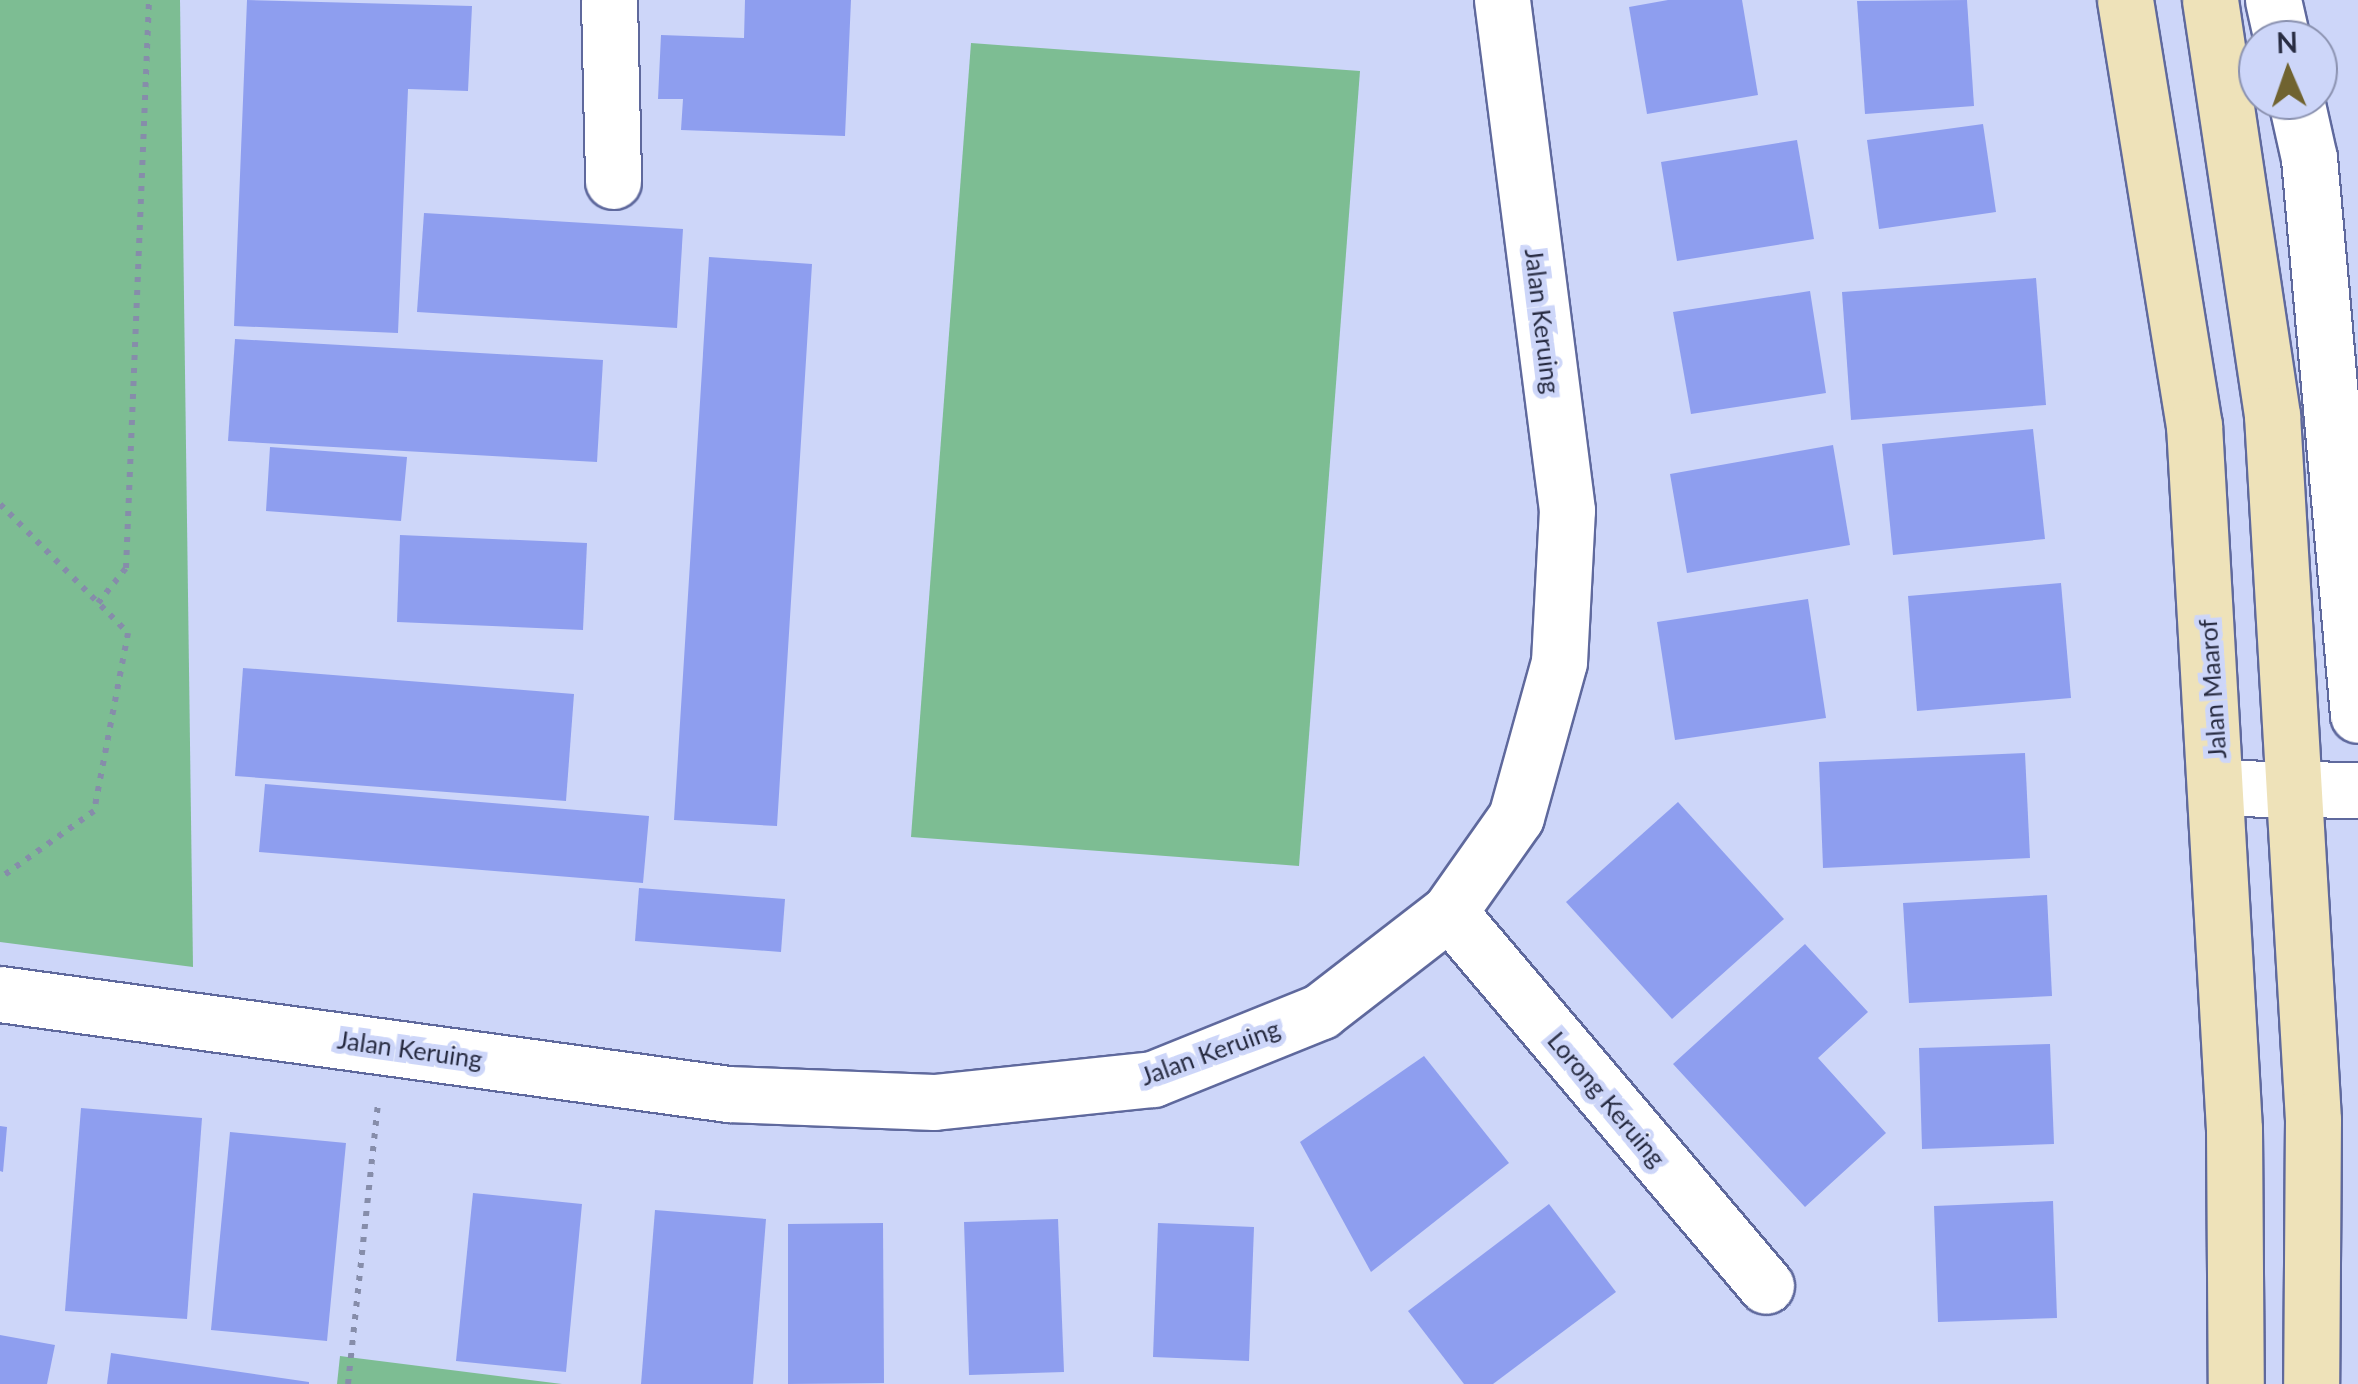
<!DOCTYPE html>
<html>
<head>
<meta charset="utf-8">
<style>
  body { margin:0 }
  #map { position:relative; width:2358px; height:1384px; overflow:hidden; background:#cdd6f9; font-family:Lato,sans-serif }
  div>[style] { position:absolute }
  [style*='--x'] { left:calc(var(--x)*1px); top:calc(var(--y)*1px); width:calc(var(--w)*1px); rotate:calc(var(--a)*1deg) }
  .green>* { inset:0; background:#7dbd93 }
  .building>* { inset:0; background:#8e9eef }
  .path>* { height:6px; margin-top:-3px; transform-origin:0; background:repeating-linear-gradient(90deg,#868daa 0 5px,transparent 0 13px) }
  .roads { filter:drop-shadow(2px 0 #5f699d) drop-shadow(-2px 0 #5f699d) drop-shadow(0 2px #5f699d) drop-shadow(0 -2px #5f699d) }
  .minor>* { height:55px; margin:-27.5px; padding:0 27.5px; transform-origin:27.5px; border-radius:27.5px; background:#fff }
  .major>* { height:55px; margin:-27.5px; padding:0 27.5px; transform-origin:27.5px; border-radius:27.5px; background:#eee2b9 }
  span { translate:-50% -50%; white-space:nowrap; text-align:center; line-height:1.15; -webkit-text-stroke:10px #cdd6f9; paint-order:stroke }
  .street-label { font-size:25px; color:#282c42 }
  .north { position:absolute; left:2238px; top:20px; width:100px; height:100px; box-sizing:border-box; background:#cdd6f9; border:2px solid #8b92b0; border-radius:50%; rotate:358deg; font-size:28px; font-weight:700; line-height:40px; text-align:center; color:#282c42 }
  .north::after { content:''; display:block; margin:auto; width:35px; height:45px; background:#706330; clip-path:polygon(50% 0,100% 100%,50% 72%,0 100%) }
</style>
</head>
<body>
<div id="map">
  <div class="green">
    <i style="clip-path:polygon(0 0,180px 0,193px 967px,0 942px)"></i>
    <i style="clip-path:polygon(971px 43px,1360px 71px,1299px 866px,911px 837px)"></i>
    <i style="clip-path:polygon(340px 1356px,562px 1384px,337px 1384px)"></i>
  </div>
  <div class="building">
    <i style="clip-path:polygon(247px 0,472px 6px,468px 91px,408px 89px,398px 333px,234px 326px)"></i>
    <i style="clip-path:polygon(745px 0,851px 0,845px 136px,681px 130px,683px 99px,658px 99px,661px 35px,744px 38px)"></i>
    <i style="clip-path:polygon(1668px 0,1742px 0,1758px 95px,1647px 114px,1629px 7px)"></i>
    <i style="clip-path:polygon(1967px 0,1974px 106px,1865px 114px,1857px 1px)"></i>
    <i style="clip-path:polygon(1983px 124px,1996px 212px,1879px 229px,1867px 140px)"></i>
    <i style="clip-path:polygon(1797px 140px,1814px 239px,1677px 261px,1661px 162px)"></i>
    <i style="clip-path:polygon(424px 213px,683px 229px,677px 328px,417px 312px)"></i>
    <i style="clip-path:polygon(709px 257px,812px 264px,777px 826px,674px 820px)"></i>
    <i style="clip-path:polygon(2036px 278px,2046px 405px,1851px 420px,1842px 292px)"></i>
    <i style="clip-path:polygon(1810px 291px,1826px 393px,1691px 414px,1673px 312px)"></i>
    <i style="clip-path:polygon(235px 339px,603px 360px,597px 462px,228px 441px)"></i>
    <i style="clip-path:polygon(2033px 429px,2045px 539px,1893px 555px,1882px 444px)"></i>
    <i style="clip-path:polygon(1833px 445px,1850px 545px,1687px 573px,1670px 474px)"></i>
    <i style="clip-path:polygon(270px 447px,407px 457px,401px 521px,266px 511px)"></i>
    <i style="clip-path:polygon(400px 535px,587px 543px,583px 630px,397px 622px)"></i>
    <i style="clip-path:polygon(2061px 583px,2071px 698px,1917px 711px,1908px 596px)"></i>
    <i style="clip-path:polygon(1808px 599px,1826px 718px,1675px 740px,1657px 622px)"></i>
    <i style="clip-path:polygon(243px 668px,574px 694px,566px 801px,235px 776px)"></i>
    <i style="clip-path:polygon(2025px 753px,2030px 858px,1823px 868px,1819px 762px)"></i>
    <i style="clip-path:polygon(265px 784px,649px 816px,643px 883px,259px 852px)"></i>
    <i style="clip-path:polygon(1678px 802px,1784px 919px,1672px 1019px,1566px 902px)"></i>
    <i style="clip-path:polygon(639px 888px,785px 899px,781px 952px,635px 941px)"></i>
    <i style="clip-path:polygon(2047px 895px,2052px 996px,1909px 1003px,1903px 903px)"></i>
    <i style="clip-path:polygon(1805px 944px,1868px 1012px,1818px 1058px,1886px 1133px,1805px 1207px,1673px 1064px)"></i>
    <i style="clip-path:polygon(2050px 1044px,2054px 1144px,1922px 1149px,1919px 1048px)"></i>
    <i style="clip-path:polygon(1424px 1056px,1509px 1163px,1371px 1272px,1300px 1142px)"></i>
    <i style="clip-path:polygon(81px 1108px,202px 1118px,187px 1319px,65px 1311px)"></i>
    <i style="clip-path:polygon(0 1126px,7px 1127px,3px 1172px,0 1171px)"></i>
    <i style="clip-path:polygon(230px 1132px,346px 1143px,327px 1341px,211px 1330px)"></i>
    <i style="clip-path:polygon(473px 1193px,582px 1204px,566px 1372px,456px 1361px)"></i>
    <i style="clip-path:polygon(2053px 1201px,2057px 1318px,1938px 1322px,1934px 1206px)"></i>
    <i style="clip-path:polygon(1549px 1204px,1616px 1292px,1493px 1384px,1464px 1384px,1408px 1311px)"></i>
    <i style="clip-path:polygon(655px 1210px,766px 1219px,753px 1384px,641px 1384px)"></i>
    <i style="clip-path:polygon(1058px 1219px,1064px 1372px,969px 1375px,964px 1222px)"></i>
    <i style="clip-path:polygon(883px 1223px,884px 1383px,788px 1384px,788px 1224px)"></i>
    <i style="clip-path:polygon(1158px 1223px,1254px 1227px,1249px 1361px,1153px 1357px)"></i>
    <i style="clip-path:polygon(0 1335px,55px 1345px,47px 1384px,0 1384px)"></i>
    <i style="clip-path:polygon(111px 1353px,309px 1382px,309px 1384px,107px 1384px)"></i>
  </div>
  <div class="path">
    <i style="--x:0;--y:504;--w:182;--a:45.2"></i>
    <i style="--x:128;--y:633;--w:181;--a:100.8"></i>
    <i style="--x:94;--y:811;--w:115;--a:144.5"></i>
    <i style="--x:98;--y:603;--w:45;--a:-51.3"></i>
    <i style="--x:126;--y:568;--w:568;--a:-87.68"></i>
    <i style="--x:348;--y:1384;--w:284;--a:-83.9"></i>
  </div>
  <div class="roads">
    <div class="minor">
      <i style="--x:609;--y:0;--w:181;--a:88.7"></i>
      <i style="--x:2273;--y:0;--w:41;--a:77.3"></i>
      <i style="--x:2296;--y:100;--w:59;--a:77.4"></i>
      <i style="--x:2309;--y:158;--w:559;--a:84.97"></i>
      <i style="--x:2219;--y:788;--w:139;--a:0.8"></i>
      <i style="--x:1449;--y:912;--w:490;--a:49.7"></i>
      <i style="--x:0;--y:994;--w:735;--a:7.82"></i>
      <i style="--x:728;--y:1094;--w:206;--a:2.2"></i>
      <i style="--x:934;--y:1102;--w:220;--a:-6"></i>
      <i style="--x:1153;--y:1079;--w:181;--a:-22"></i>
      <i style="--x:1321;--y:1011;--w:162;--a:-37.7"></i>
      <i style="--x:1449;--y:912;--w:116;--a:-54.8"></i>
      <i style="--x:1516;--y:817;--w:161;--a:-74.5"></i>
      <i style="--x:1559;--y:662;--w:152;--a:-87"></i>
      <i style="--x:1567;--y:510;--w:514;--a:-97.26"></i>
    </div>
    <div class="major">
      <i style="--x:2125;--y:0;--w:431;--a:80.8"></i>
      <i style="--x:2194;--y:425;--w:705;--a:86.75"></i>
      <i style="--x:2234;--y:1129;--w:255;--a:89.6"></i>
      <i style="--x:2210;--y:0;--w:420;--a:81.5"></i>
      <i style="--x:2272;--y:415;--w:706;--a:86.67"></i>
      <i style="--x:2313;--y:1120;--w:264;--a:90.4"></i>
    </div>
  </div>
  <div class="street-label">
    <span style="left:1543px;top:321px;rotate:83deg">Jalan Keruing</span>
    <span style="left:2212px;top:689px;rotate:-94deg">Jalan Maarof</span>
    <span style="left:410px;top:1049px;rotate:8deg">Jalan Keruing</span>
    <span style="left:1210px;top:1052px;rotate:-20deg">Jalan Keruing</span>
    <span style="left:1607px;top:1099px;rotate:50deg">Lorong Keruing</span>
  </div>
  <div class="north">N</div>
</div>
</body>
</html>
